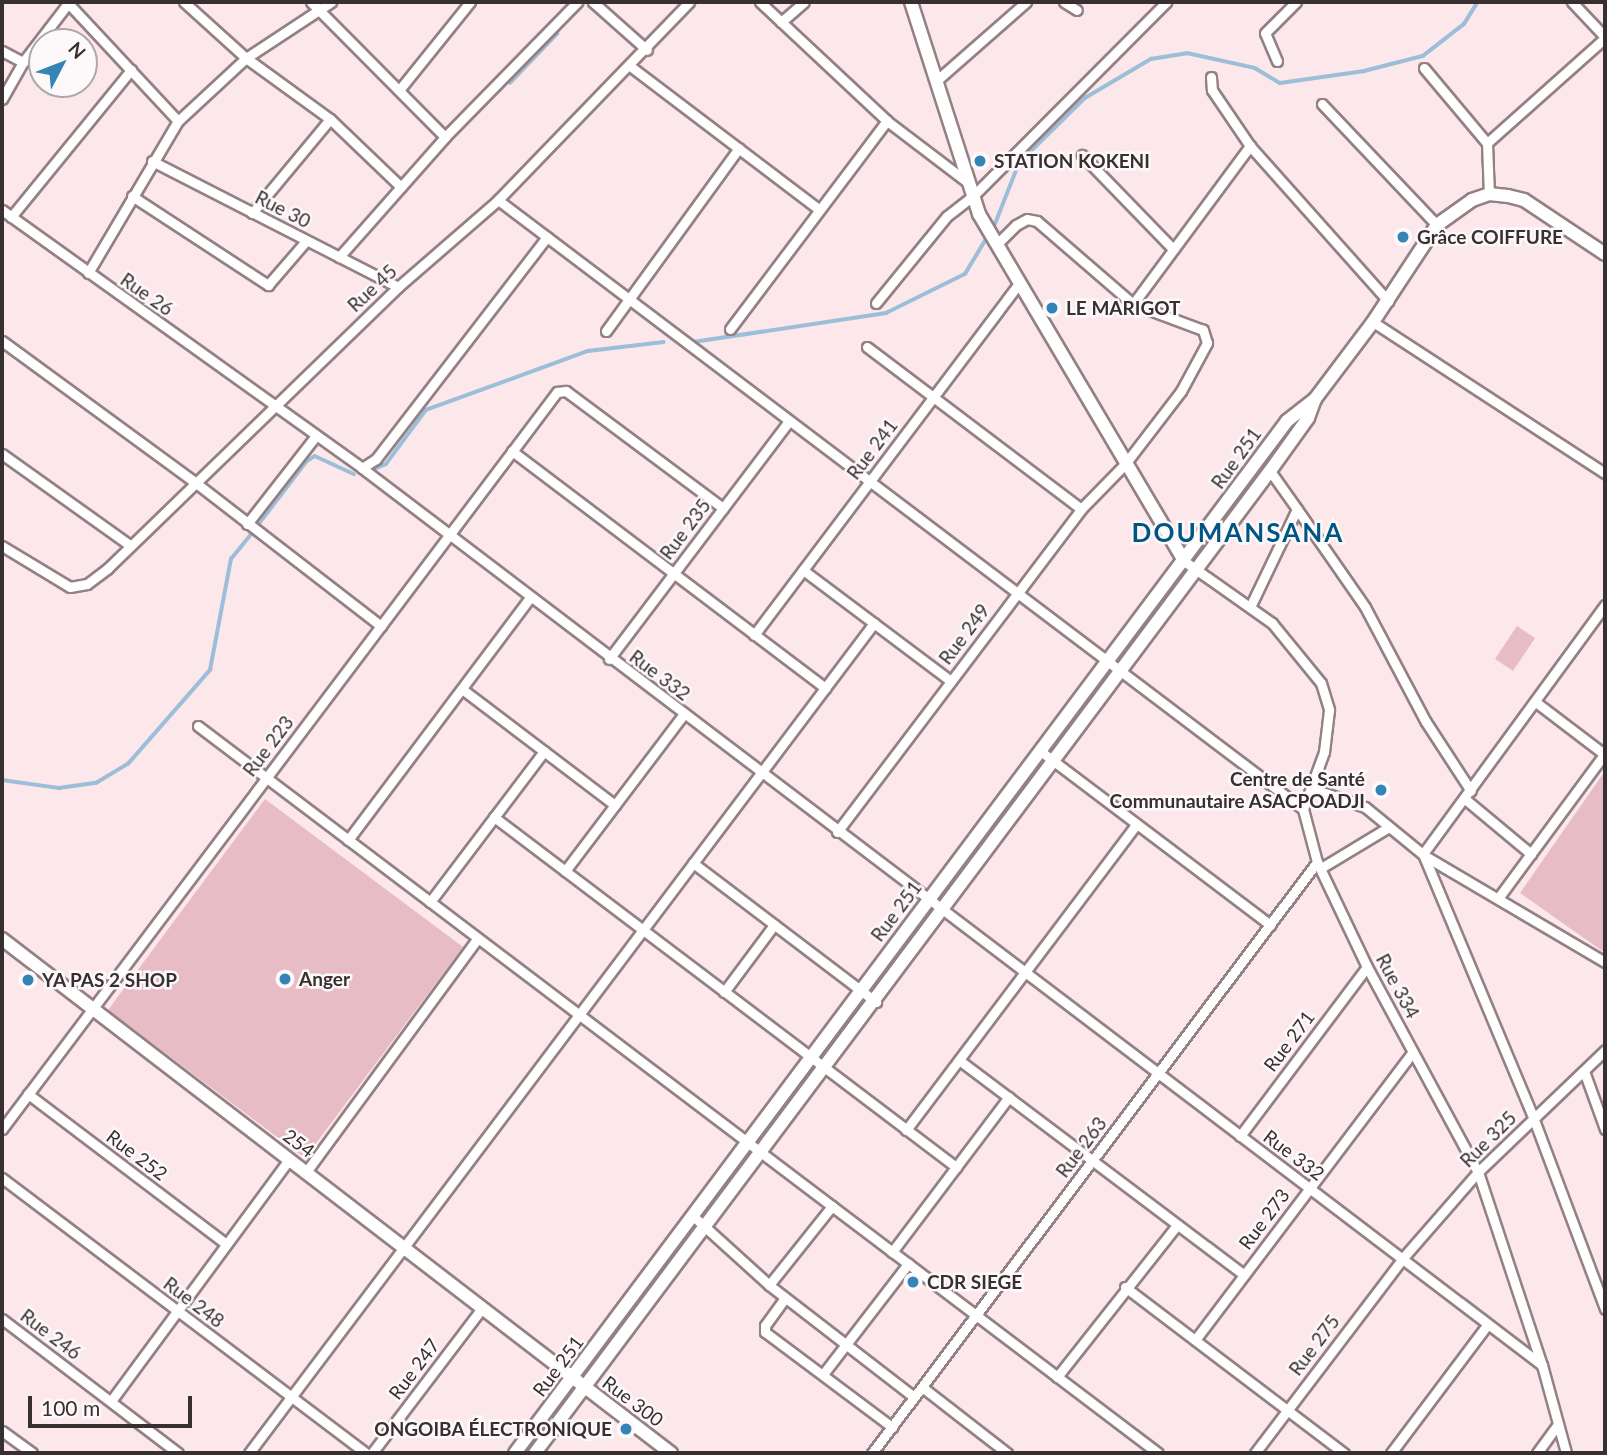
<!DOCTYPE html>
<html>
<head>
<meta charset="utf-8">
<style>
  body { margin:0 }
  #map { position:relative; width:1607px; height:1455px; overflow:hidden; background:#fce7eb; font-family:Lato,sans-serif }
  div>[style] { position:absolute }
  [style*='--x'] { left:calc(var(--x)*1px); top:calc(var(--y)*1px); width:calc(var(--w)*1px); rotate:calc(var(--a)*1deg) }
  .green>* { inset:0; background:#e7bcc5 }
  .stream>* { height:3.5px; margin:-1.75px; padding:0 1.75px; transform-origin:1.75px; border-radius:1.75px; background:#9cbed8 }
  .roads { filter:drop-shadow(2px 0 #938184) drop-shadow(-2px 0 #938184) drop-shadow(0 2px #938184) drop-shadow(0 -2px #938184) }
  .street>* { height:9px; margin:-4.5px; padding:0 4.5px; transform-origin:4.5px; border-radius:4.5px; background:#fff }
  .secondary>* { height:12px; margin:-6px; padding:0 6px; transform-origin:6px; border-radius:6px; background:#fff }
  .dots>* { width:19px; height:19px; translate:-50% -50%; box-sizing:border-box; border:4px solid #fdf9fa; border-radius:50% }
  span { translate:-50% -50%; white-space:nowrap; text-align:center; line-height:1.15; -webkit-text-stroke:5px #fdf9fa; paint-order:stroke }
  .poi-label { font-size:19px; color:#372f31; font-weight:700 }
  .left { translate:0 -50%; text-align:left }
  .right { translate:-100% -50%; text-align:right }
  .street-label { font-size:19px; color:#372f31 }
  .district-label { font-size:26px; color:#005682; font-weight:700; letter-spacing:2px }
  .frame { position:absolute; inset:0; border:4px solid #372f31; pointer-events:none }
  .north { position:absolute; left:28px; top:28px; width:70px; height:70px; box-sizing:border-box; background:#fdf9fa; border:2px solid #aea8aa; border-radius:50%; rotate:48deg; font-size:19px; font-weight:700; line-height:28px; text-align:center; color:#372f31 }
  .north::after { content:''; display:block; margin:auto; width:24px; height:32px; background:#3584b6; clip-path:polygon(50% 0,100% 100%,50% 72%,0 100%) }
  .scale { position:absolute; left:28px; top:1396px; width:164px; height:32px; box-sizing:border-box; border:4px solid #372f31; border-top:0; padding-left:9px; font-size:21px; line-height:24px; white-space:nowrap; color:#372f31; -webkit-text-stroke:5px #fdf9fa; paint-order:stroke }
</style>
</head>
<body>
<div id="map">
  <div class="green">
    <i style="clip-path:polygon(1517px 626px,1535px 638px,1513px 671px,1495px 659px)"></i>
    <i style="clip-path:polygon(1605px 771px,1605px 953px,1520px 893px)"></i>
    <i style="clip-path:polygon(265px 799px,463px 947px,305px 1158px,108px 1010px)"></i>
  </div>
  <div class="stream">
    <i style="--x:510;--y:83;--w:68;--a:-46.2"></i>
    <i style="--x:995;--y:224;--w:66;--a:-68.5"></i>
    <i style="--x:1019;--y:163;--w:93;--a:-44.6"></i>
    <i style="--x:1085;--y:98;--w:77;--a:-30.6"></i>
    <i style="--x:1151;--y:59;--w:36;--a:-9"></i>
    <i style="--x:1187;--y:53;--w:70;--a:12.4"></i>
    <i style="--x:1255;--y:68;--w:29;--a:31"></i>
    <i style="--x:1280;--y:83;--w:85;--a:-8.1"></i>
    <i style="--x:1364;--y:71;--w:61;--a:-14.3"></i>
    <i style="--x:1423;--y:56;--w:52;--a:-38"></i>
    <i style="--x:1464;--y:24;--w:26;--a:-58"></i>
    <i style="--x:693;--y:342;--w:195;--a:-8.5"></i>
    <i style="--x:886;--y:313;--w:88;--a:-26.3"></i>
    <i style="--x:965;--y:274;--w:41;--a:-59"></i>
    <i style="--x:372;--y:470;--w:15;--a:-23"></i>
    <i style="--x:386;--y:464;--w:67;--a:-53.5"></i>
    <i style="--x:426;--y:410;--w:172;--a:-20"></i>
    <i style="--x:588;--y:351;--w:76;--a:-6.8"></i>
    <i style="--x:258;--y:525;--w:81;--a:-52.6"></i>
    <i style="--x:307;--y:461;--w:9;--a:-32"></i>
    <i style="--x:315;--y:456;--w:43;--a:24.8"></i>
    <i style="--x:2;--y:780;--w:58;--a:8"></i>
    <i style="--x:59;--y:788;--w:37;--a:-8"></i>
    <i style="--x:96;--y:783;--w:37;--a:-31"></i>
    <i style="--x:128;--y:764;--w:125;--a:-48.9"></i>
    <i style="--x:210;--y:670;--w:113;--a:-79.3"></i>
    <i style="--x:231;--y:559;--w:32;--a:-51"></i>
  </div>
  <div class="roads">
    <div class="street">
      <i style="--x:184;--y:2;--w:84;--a:42.1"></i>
      <i style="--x:246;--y:58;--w:104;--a:36"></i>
      <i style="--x:330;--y:119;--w:98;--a:43.8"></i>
      <i style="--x:311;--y:2;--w:190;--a:45.2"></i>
      <i style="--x:593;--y:2;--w:72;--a:41.6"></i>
      <i style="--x:760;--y:2;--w:174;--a:43.1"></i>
      <i style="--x:887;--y:121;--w:99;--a:37.2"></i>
      <i style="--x:1064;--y:2;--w:15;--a:32"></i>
      <i style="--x:1572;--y:2;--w:48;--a:46.7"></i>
      <i style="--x:68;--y:3;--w:161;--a:47"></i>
      <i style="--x:781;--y:22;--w:30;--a:-41"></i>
      <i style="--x:2;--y:51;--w:24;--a:28"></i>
      <i style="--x:1277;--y:61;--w:30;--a:-113"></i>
      <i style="--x:1265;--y:33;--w:44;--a:-45"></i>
      <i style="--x:630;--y:66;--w:238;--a:37.2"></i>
      <i style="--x:1424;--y:68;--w:98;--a:50"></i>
      <i style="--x:1487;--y:143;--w:51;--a:87.8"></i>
      <i style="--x:1211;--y:77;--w:13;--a:86"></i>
      <i style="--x:1212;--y:90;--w:68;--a:55.8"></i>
      <i style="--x:1250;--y:146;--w:208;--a:48.3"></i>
      <i style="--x:936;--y:81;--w:120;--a:-41.3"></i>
      <i style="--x:400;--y:89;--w:112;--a:-51.2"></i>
      <i style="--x:2;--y:99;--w:43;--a:-60.4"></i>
      <i style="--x:23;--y:62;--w:76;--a:-52.5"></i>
      <i style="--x:1322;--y:104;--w:167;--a:46.5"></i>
      <i style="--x:1487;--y:143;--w:158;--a:-41.7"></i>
      <i style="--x:1082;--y:155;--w:131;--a:45.9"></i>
      <i style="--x:152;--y:161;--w:276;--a:27.1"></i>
      <i style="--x:132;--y:196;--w:163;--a:33.2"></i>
      <i style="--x:268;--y:285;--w:58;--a:-49.2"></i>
      <i style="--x:498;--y:200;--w:1009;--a:37.11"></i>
      <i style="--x:2;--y:210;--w:443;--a:35.6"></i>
      <i style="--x:362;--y:468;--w:1482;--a:37.24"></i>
      <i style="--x:252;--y:213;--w:122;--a:-50.3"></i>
      <i style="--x:11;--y:217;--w:190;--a:-50.8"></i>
      <i style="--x:339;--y:257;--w:160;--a:-48.5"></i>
      <i style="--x:445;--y:137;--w:189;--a:-45.6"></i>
      <i style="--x:88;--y:273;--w:177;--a:-59.4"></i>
      <i style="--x:178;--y:121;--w:93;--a:-42.8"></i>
      <i style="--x:246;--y:58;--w:102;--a:-33.4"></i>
      <i style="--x:876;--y:303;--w:112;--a:-50.8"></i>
      <i style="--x:947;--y:216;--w:33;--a:-38"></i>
      <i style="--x:973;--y:196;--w:274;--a:-45.1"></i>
      <i style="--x:1133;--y:304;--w:197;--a:-53.5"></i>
      <i style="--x:1373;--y:322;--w:277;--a:33.1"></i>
      <i style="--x:730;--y:329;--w:261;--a:-53"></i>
      <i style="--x:606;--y:331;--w:226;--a:-54"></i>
      <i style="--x:2;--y:341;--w:240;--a:36.2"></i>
      <i style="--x:196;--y:483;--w:234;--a:37.7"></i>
      <i style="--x:867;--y:347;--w:268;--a:37.1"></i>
      <i style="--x:512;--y:451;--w:393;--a:37.1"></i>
      <i style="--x:2;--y:454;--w:158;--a:35.5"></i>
      <i style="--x:362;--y:468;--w:17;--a:-33"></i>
      <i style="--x:376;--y:459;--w:280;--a:-52.4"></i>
      <i style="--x:1297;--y:509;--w:119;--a:55.2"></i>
      <i style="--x:1365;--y:607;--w:130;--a:62.1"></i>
      <i style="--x:1426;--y:722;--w:82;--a:56.9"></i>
      <i style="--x:247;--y:524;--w:110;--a:-52"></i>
      <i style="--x:2;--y:546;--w:79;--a:31.1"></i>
      <i style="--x:70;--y:587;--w:17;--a:-10"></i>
      <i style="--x:87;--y:584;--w:26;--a:-37"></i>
      <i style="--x:108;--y:568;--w:404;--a:-44.1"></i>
      <i style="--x:398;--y:287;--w:133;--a:-41"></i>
      <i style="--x:498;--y:200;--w:275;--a:-46"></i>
      <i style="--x:1184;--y:561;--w:108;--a:35.2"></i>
      <i style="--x:1272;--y:623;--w:77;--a:50.8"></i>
      <i style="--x:1321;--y:683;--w:28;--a:73"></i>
      <i style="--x:1329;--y:710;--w:42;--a:96.8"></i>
      <i style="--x:1324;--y:752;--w:61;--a:110.2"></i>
      <i style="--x:803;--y:570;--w:185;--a:36.9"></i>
      <i style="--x:1251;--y:605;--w:106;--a:-64.4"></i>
      <i style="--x:1297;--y:509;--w:47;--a:-125.4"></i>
      <i style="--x:1605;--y:605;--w:308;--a:126.2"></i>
      <i style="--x:1423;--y:854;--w:285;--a:67.3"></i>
      <i style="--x:1533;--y:1117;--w:205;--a:69.4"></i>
      <i style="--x:754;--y:635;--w:438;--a:-53"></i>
      <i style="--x:609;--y:659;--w:298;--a:-52.9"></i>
      <i style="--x:462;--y:689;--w:192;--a:37.2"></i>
      <i style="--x:1537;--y:703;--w:84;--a:37.3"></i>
      <i style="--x:198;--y:726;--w:1204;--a:37.14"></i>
      <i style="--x:1039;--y:750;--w:290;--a:37.1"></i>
      <i style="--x:1311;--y:788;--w:57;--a:19.4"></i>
      <i style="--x:1365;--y:807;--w:77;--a:39.2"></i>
      <i style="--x:1425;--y:856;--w:209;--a:30.5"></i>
      <i style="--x:1465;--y:799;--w:86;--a:39.8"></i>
      <i style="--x:1303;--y:809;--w:55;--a:75.2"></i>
      <i style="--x:1317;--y:862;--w:116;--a:64.5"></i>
      <i style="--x:1367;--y:967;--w:233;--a:61.6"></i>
      <i style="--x:1478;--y:1172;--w:203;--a:71.7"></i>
      <i style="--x:1542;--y:1365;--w:91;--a:74.7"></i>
      <i style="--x:494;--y:817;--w:580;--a:37.15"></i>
      <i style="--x:837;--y:832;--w:405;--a:-52.9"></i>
      <i style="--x:1081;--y:509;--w:63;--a:-45.6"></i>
      <i style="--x:1125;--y:464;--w:92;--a:-52.5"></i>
      <i style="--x:1181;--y:391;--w:55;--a:-61.6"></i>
      <i style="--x:1207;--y:343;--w:14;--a:-107"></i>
      <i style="--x:1203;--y:330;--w:75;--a:-159.6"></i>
      <i style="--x:1133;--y:304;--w:127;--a:-139.2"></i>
      <i style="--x:1037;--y:221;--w:10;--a:-169"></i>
      <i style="--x:1027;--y:219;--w:13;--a:151"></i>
      <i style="--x:1016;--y:225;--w:28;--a:135"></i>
      <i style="--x:348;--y:840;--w:301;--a:-53.1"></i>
      <i style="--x:693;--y:863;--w:230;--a:37.2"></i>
      <i style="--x:1321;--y:868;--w:79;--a:-31.1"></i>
      <i style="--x:565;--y:871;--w:196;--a:-52.9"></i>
      <i style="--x:1499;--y:897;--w:179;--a:-53.6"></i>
      <i style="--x:430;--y:902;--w:189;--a:-52.9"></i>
      <i style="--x:724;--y:992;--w:84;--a:-53.3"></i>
      <i style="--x:959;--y:1060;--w:357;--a:37"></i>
      <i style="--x:1584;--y:1071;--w:62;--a:70.1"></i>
      <i style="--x:28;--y:1094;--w:248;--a:37.1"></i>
      <i style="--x:2;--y:1129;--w:923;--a:-53.02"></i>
      <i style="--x:557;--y:392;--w:9;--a:-6"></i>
      <i style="--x:566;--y:391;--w:196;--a:36.7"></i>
      <i style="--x:906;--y:1130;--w:383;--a:-53"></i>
      <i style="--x:1240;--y:1136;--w:211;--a:-53.1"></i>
      <i style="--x:306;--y:1172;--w:290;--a:-53.7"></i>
      <i style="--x:2;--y:1178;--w:455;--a:37.1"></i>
      <i style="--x:693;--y:1216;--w:103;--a:42.2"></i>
      <i style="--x:769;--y:1285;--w:183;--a:37.7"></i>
      <i style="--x:892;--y:1252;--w:194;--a:-53"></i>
      <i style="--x:769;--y:1285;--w:101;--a:-51.4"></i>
      <i style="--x:1125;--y:1287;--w:275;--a:37.2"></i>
      <i style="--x:785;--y:1298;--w:34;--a:126"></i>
      <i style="--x:765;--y:1326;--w:6;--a:90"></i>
      <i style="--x:765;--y:1332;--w:159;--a:36.8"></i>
      <i style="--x:2;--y:1319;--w:221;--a:37.3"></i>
      <i style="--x:1195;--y:1340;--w:361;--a:-52.9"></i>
      <i style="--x:824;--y:1373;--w:138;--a:-52.4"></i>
      <i style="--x:1057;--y:1377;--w:194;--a:-51.7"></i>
      <i style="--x:922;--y:1387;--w:108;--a:37.8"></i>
      <i style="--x:111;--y:1401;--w:300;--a:-53.6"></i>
      <i style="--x:2;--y:1431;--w:37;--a:36"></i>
      <i style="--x:249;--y:1453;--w:1039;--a:-53.02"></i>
      <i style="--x:372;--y:1453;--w:183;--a:-52.8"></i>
      <i style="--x:872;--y:1453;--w:740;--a:-53.02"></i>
      <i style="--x:1255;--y:1453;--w:243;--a:-52.8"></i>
      <i style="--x:1402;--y:1259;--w:116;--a:-48.9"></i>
      <i style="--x:1478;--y:1172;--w:176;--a:-43.8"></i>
      <i style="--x:1391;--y:1453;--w:161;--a:-53.1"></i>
      <i style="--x:1537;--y:1453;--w:36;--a:-54"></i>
    </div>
    <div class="secondary">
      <i style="--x:911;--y:2;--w:223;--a:72.2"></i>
      <i style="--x:979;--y:214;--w:403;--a:59.4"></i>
      <i style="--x:2;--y:939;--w:844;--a:37.54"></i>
      <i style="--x:515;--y:1453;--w:1289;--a:-53.2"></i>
      <i style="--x:1287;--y:421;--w:36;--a:-38"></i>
      <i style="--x:535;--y:1453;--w:1227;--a:-53.19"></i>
      <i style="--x:1270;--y:471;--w:65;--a:-54.4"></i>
      <i style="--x:1308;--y:418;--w:20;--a:-70"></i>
      <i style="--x:1315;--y:399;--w:96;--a:-53"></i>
      <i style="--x:1373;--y:322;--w:116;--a:-56.6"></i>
      <i style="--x:1437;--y:225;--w:43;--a:-35.5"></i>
      <i style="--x:1472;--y:200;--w:18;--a:-19"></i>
      <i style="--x:1489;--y:194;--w:19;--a:6"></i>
      <i style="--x:1508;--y:196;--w:16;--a:14"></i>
      <i style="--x:1524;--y:200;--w:97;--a:33.7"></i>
    </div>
  </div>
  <div class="dots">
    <i style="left:980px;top:161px;background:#3584b6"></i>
    <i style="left:1403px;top:237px;background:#3584b6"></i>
    <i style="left:1052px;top:308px;background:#3584b6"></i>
    <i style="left:1381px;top:790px;background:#3584b6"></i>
    <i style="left:285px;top:979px;background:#3584b6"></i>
    <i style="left:28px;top:980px;background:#3584b6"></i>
    <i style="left:913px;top:1282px;background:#3584b6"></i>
    <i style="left:626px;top:1429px;background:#3584b6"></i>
  </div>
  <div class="poi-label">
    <span class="left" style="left:994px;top:161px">STATION KOKENI</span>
    <span class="left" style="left:1417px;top:237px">Grâce COIFFURE</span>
    <span class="left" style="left:1066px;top:308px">LE MARIGOT</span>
    <span class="right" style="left:1365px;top:790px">Centre de Santé<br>Communautaire ASACPOADJI</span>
    <span class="left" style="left:299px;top:979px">Anger</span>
    <span class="left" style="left:42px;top:980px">YA PAS 2 SHOP</span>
    <span class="left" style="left:927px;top:1282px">CDR SIEGE</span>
    <span class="right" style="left:612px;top:1429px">ONGOIBA ÉLECTRONIQUE</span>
  </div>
  <div class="street-label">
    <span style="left:283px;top:209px;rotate:27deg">Rue 30</span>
    <span style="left:372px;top:288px;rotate:-43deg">Rue 45</span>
    <span style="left:147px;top:294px;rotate:35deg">Rue 26</span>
    <span style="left:872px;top:449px;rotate:-53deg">Rue 241</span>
    <span style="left:1236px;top:458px;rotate:-54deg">Rue 251</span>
    <span style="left:685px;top:529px;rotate:-53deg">Rue 235</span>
    <span style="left:964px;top:634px;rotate:-53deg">Rue 249</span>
    <span style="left:660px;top:675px;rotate:37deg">Rue 332</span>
    <span style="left:268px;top:746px;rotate:-53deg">Rue 223</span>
    <span style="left:896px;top:911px;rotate:-53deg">Rue 251</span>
    <span style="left:1398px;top:986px;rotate:62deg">Rue 334</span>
    <span style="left:1289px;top:1041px;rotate:-53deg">Rue 271</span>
    <span style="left:1488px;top:1139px;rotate:-45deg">Rue 325</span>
    <span style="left:299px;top:1143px;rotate:37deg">254</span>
    <span style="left:1081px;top:1147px;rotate:-53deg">Rue 263</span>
    <span style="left:137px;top:1155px;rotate:37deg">Rue 252</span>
    <span style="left:1294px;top:1155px;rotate:37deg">Rue 332</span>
    <span style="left:1264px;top:1219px;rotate:-53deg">Rue 273</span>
    <span style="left:194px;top:1302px;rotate:37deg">Rue 248</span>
    <span style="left:51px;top:1334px;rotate:37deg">Rue 246</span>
    <span style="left:1314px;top:1345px;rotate:-53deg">Rue 275</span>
    <span style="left:558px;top:1366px;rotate:-53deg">Rue 251</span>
    <span style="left:414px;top:1369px;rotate:-53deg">Rue 247</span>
    <span style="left:633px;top:1401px;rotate:37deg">Rue 300</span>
  </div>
  <div class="district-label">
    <span style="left:1238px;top:533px">DOUMANSANA</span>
  </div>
  <div class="frame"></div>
  <div class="north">N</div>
  <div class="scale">100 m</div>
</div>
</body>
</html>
